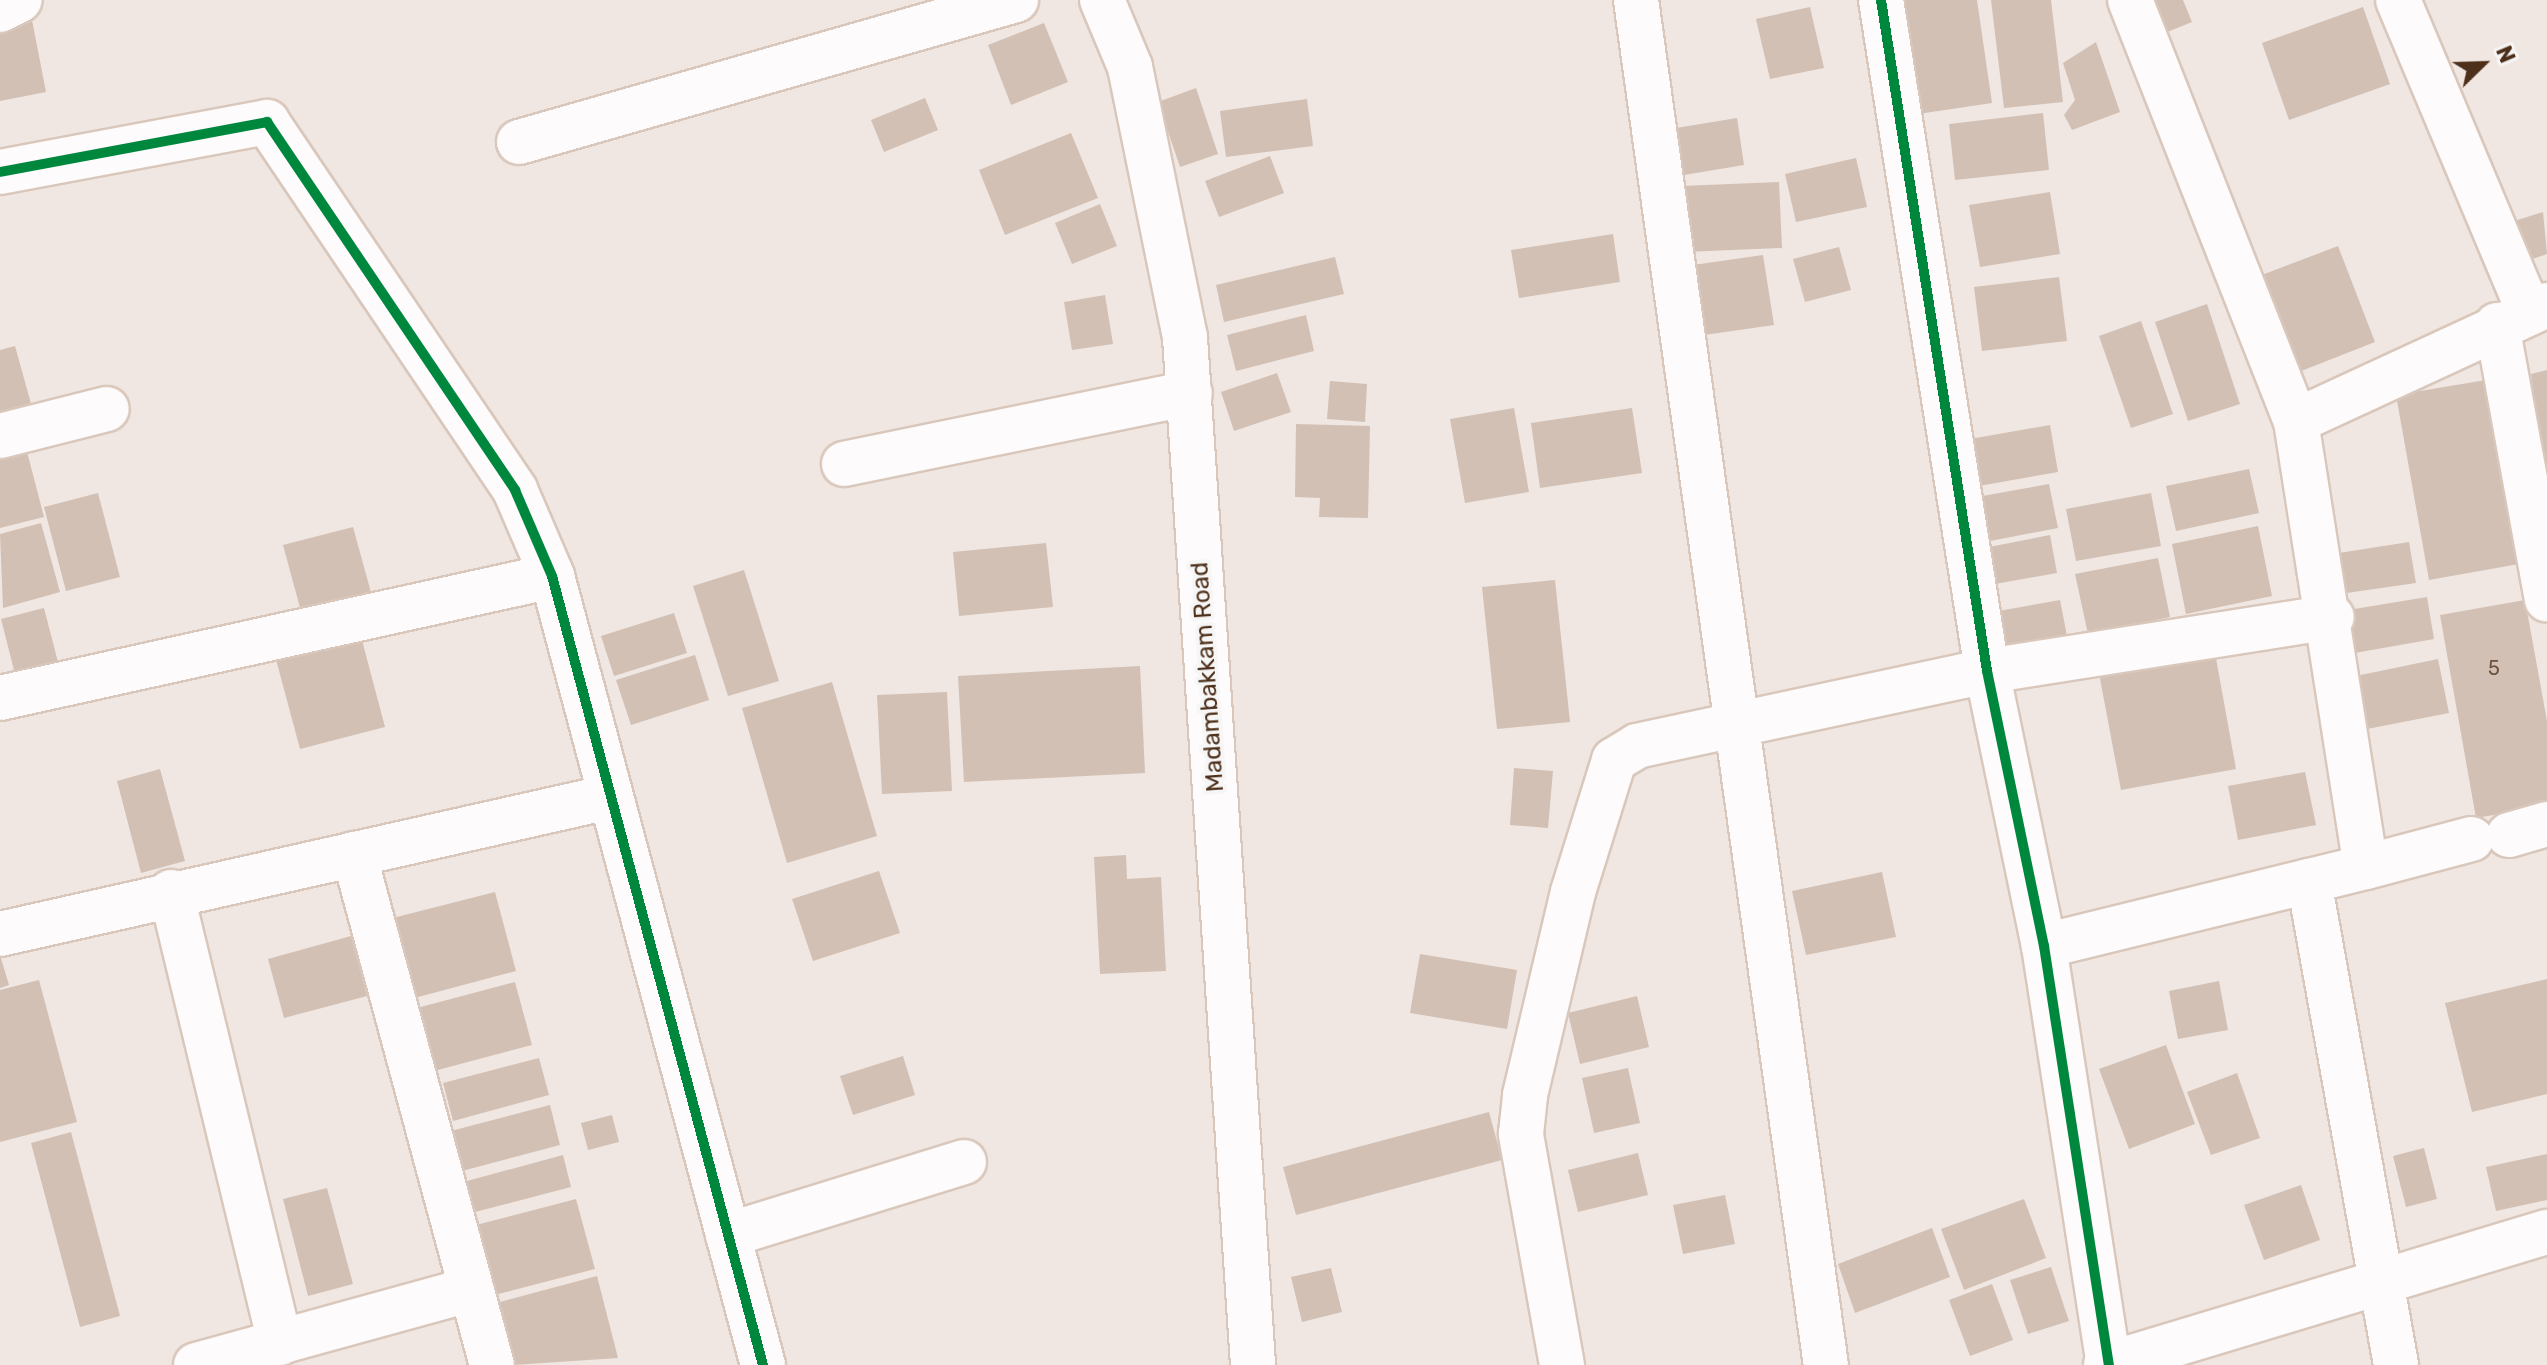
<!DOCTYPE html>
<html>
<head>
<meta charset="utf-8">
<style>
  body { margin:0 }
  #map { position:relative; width:2547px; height:1365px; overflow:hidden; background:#f0e7e2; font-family:Rubik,sans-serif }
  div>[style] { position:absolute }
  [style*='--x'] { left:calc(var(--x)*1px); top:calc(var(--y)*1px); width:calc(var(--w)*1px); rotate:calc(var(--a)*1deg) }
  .building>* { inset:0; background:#d2c0b4 }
  .roads { filter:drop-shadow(2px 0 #d9c7bb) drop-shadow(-2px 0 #d9c7bb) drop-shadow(0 2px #d9c7bb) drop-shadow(0 -2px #d9c7bb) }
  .minor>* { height:44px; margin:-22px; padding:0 22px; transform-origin:22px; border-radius:22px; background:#fdfbfb }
  .cycleway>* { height:10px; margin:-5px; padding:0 5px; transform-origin:5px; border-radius:5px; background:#00873e }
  span { translate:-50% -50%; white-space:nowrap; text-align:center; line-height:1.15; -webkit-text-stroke:8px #f6f6f6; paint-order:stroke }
  .number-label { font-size:20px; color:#6e5340 }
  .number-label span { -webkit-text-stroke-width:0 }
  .street-label { font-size:24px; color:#4d2f1a }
  .north { position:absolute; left:2443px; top:24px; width:80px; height:80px; -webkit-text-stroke:6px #f6f6f6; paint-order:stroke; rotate:67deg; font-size:22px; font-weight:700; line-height:32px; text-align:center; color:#4d2f1a }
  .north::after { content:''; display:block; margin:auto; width:28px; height:36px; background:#4d2f1a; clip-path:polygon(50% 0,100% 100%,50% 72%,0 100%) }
</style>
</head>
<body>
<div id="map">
  <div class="building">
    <i style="clip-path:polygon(1901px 0,1977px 0,1992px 103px,1918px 114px)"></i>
    <i style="clip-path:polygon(1991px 0,2051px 0,2063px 102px,2004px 108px)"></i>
    <i style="clip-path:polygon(2149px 0,2183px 0,2192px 22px,2155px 37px)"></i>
    <i style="clip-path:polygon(1810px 7px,1824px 68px,1770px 79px,1756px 19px)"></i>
    <i style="clip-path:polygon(2363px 7px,2390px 84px,2289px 120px,2262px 43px)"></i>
    <i style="clip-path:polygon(32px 20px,46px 92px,0 101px,0 26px)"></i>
    <i style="clip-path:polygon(1044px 23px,1068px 82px,1011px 105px,988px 45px)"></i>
    <i style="clip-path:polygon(2096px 42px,2120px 112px,2072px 130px,2064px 115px,2075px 100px,2063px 63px)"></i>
    <i style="clip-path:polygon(1196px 88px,1218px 154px,1180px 167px,1158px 102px)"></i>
    <i style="clip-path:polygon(925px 98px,938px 130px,884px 152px,871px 120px)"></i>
    <i style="clip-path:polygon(1307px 99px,1313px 146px,1226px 157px,1220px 111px)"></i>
    <i style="clip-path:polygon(2043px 113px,2049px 170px,1955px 180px,1949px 124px)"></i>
    <i style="clip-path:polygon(1737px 118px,1744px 165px,1672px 177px,1664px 130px)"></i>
    <i style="clip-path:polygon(1071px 133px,1098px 198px,1005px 235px,979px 170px)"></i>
    <i style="clip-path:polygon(1270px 156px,1284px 193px,1219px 217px,1205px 181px)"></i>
    <i style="clip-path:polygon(1856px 158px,1867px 207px,1796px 222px,1785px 174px)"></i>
    <i style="clip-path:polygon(1779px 182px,1782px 248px,1684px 252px,1681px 186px)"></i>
    <i style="clip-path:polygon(2050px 192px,2060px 254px,1980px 267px,1969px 205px)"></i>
    <i style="clip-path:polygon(1100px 204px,1117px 246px,1072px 264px,1055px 223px)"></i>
    <i style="clip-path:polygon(2543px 212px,2547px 254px,2521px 263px,2508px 223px)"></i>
    <i style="clip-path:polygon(1613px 234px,1620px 282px,1519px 298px,1511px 250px)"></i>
    <i style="clip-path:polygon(2338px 246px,2375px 342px,2286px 377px,2249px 280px)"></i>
    <i style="clip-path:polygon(1839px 247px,1851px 290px,1805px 302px,1793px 259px)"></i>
    <i style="clip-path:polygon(1763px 255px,1774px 325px,1690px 337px,1679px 267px)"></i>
    <i style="clip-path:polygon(1335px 257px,1344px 294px,1224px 322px,1216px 285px)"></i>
    <i style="clip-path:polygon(2059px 277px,2067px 341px,1982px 351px,1974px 287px)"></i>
    <i style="clip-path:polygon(1105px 295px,1113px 344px,1072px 350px,1064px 302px)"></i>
    <i style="clip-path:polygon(2207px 304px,2240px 404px,2188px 421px,2155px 322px)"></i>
    <i style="clip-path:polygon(1306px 315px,1314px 351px,1236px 371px,1227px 335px)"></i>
    <i style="clip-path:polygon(2141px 321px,2173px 414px,2131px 428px,2099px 336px)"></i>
    <i style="clip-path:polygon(15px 346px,35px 418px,0 427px,0 350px)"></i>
    <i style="clip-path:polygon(2547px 370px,2547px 468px,2545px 468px,2531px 374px)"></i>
    <i style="clip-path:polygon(1277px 373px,1291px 412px,1234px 431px,1221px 392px)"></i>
    <i style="clip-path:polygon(2486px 380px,2519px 564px,2429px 580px,2396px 395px)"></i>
    <i style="clip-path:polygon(1330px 381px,1367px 384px,1365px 422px,1327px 419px)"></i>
    <i style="clip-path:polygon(1514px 408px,1529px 492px,1465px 503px,1450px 419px)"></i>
    <i style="clip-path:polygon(1632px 408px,1642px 473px,1540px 488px,1531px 423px)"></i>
    <i style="clip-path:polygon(1296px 424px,1370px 426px,1368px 518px,1319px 517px,1320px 498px,1295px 497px)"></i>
    <i style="clip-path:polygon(2050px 425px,2058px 472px,1979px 486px,1970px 439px)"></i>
    <i style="clip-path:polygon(24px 440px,44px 517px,0 528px,0 446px)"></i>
    <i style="clip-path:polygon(2249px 469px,2259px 513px,2176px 531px,2166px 486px)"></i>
    <i style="clip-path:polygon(2049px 484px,2058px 528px,1985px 542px,1977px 497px)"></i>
    <i style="clip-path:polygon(98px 493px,120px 577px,66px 591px,44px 507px)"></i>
    <i style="clip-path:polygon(2151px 493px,2161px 546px,2076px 561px,2066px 509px)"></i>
    <i style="clip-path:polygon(41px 523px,60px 592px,3px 608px,0 534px)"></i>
    <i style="clip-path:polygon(2258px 526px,2272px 596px,2186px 614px,2172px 544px)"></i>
    <i style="clip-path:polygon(353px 527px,375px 607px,305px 626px,283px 545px)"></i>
    <i style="clip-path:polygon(2050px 535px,2057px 573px,1995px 584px,1989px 547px)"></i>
    <i style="clip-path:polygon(2409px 542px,2416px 583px,2333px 595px,2326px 555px)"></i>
    <i style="clip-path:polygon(1046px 543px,1053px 607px,959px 616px,953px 552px)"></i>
    <i style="clip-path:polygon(2158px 558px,2170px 617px,2088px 634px,2075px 574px)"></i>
    <i style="clip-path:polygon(744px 570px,779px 681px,728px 696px,693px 586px)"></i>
    <i style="clip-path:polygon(1555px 580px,1570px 722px,1497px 729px,1482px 587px)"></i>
    <i style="clip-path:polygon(2427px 597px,2434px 639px,2349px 654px,2342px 611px)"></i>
    <i style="clip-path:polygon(2060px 600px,2067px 636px,1999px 648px,1993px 612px)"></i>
    <i style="clip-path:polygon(2525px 600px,2547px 721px,2547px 806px,2476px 818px,2440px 615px)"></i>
    <i style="clip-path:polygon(44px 608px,59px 666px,16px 678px,1px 619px)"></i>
    <i style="clip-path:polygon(674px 613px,687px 653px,614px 676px,601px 636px)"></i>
    <i style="clip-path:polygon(359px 629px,385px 727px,300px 749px,274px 652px)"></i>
    <i style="clip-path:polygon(2214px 647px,2236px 769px,2121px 790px,2098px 668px)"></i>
    <i style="clip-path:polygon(695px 655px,709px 700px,631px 725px,616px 680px)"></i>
    <i style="clip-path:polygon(2438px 659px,2449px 713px,2362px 730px,2351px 677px)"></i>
    <i style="clip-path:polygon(1140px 666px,1145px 773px,964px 782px,958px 676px)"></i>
    <i style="clip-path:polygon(832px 682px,877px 836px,787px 863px,742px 708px)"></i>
    <i style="clip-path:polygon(947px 692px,952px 791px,882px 794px,877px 695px)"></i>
    <i style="clip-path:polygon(1514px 768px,1553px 771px,1548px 828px,1510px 825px)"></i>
    <i style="clip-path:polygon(160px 769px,185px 861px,141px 873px,117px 781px)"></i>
    <i style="clip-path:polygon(2305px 772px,2316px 825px,2238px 840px,2228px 786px)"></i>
    <i style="clip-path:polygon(1126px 855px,1127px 879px,1161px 877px,1166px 971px,1100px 974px,1094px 857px)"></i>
    <i style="clip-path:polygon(879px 871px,900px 933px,813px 961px,792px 899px)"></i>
    <i style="clip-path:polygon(1882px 872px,1896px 937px,1806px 955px,1792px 891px)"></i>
    <i style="clip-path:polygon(495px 892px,516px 971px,407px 1000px,385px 920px)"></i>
    <i style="clip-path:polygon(351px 936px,367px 996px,284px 1018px,268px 959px)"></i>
    <i style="clip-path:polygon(1420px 954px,1517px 970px,1507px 1029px,1410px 1013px)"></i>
    <i style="clip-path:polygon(0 955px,9px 985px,0 988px)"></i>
    <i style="clip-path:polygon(2547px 979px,2547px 1094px,2472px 1112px,2445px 1003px)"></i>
    <i style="clip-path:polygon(39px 980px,77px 1122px,0 1142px,0 990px)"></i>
    <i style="clip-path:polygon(2219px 981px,2228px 1030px,2178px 1039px,2169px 991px)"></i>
    <i style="clip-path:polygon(515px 982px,532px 1045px,434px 1071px,417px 1008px)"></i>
    <i style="clip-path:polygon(1637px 996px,1649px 1047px,1580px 1064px,1568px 1013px)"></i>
    <i style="clip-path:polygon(2166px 1045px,2195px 1124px,2129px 1149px,2099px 1069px)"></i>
    <i style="clip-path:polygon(903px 1056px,915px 1095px,853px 1115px,840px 1076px)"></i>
    <i style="clip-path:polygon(539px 1058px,549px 1095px,453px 1121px,443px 1083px)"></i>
    <i style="clip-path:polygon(1628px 1068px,1640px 1123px,1594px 1133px,1582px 1078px)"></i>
    <i style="clip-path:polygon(2237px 1073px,2260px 1138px,2211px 1155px,2187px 1092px)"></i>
    <i style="clip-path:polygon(550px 1105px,560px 1145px,462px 1171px,451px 1131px)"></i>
    <i style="clip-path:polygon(1489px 1112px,1502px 1160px,1296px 1215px,1283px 1167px)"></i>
    <i style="clip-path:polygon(612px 1115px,619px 1142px,588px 1150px,581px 1123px)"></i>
    <i style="clip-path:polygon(71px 1132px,120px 1316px,80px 1327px,31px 1143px)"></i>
    <i style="clip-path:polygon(2424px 1148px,2437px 1199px,2406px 1207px,2393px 1156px)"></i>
    <i style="clip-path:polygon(1638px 1153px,1648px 1195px,1578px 1212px,1568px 1170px)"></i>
    <i style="clip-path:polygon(2547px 1154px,2547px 1200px,2496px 1211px,2486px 1167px)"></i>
    <i style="clip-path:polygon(563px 1155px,571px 1187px,475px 1212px,467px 1181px)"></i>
    <i style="clip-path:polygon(2301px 1185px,2320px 1240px,2264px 1260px,2244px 1205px)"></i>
    <i style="clip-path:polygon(327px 1188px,353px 1284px,308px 1296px,283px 1199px)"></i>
    <i style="clip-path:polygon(1725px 1195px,1735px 1244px,1683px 1254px,1673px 1205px)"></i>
    <i style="clip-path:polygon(576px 1199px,595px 1269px,495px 1295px,476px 1225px)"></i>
    <i style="clip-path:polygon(2024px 1199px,2046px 1258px,1964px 1290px,1941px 1229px)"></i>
    <i style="clip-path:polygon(1932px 1228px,1950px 1277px,1855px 1313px,1838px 1264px)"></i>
    <i style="clip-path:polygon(2051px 1267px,2069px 1321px,2028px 1334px,2010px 1280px)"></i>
    <i style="clip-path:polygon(1331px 1268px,1342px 1312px,1302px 1322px,1291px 1277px)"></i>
    <i style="clip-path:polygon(597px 1276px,618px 1358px,513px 1365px,496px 1303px)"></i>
    <i style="clip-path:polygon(1992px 1284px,2013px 1340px,1970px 1356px,1949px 1300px)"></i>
  </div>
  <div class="roads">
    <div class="minor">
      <i style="--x:1102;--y:0;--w:73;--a:67.3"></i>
      <i style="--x:1130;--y:67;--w:277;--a:78.5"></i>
      <i style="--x:1185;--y:338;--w:1029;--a:86.21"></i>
      <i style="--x:1636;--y:0;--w:1378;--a:82.08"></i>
      <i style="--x:1881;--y:0;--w:679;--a:81.02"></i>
      <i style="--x:1987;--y:671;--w:281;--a:78.3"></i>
      <i style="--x:2044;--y:946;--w:424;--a:81.2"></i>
      <i style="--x:2130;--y:0;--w:453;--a:68.5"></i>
      <i style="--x:2296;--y:421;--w:277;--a:-24.8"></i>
      <i style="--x:2398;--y:0;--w:338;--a:67.2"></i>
      <i style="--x:0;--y:10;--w:22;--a:-27"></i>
      <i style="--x:519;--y:142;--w:517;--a:-15.95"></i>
      <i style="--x:0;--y:172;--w:272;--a:-10.6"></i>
      <i style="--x:267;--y:122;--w:444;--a:56"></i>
      <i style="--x:515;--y:490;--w:94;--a:66.7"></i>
      <i style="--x:552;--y:576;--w:817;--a:75.03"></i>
      <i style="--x:2497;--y:325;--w:279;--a:79.7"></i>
      <i style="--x:2296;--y:421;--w:451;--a:81.1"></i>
      <i style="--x:2366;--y:867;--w:59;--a:166.2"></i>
      <i style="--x:2309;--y:881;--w:492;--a:79.8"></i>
      <i style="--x:0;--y:436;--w:110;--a:-14.2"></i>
      <i style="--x:844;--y:464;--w:353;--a:-11.6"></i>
      <i style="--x:0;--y:698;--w:565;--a:-12.46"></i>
      <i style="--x:2509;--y:835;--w:40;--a:-16"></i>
      <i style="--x:354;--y:854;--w:529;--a:74.89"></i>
      <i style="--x:2366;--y:867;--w:109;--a:-14.9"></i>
      <i style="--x:171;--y:892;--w:464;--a:76.4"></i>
      <i style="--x:0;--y:934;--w:624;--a:-12.68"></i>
      <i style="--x:2044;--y:946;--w:273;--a:-13.8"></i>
      <i style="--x:728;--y:1235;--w:247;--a:-17.2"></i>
      <i style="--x:196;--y:1365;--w:285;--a:-15.4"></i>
      <i style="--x:1562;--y:1365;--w:235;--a:-100.1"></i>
      <i style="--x:1521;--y:1134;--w:39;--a:-84"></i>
      <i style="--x:1525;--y:1095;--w:209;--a:-76.7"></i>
      <i style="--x:1573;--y:892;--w:138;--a:-72.7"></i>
      <i style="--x:1614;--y:760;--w:27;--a:-31"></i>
      <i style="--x:1637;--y:746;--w:358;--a:-12.1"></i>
      <i style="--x:1987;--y:671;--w:349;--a:-8.9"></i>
      <i style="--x:2106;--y:1365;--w:461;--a:-16.8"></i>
    </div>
  </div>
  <div class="cycleway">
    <i style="--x:1881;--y:0;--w:679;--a:81.02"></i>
    <i style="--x:1987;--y:671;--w:281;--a:78.3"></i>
    <i style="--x:2044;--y:946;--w:424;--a:81.2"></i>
    <i style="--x:0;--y:172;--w:272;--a:-10.6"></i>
    <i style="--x:267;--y:122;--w:444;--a:56"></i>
    <i style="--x:515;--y:490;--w:94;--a:66.7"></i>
    <i style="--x:552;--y:576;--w:817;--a:75.03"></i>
  </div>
  <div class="number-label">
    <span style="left:2494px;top:668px">5</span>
  </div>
  <div class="street-label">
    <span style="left:1208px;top:677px;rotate:-94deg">Madambakkam Road</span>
  </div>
  <div class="north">N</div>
</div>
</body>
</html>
